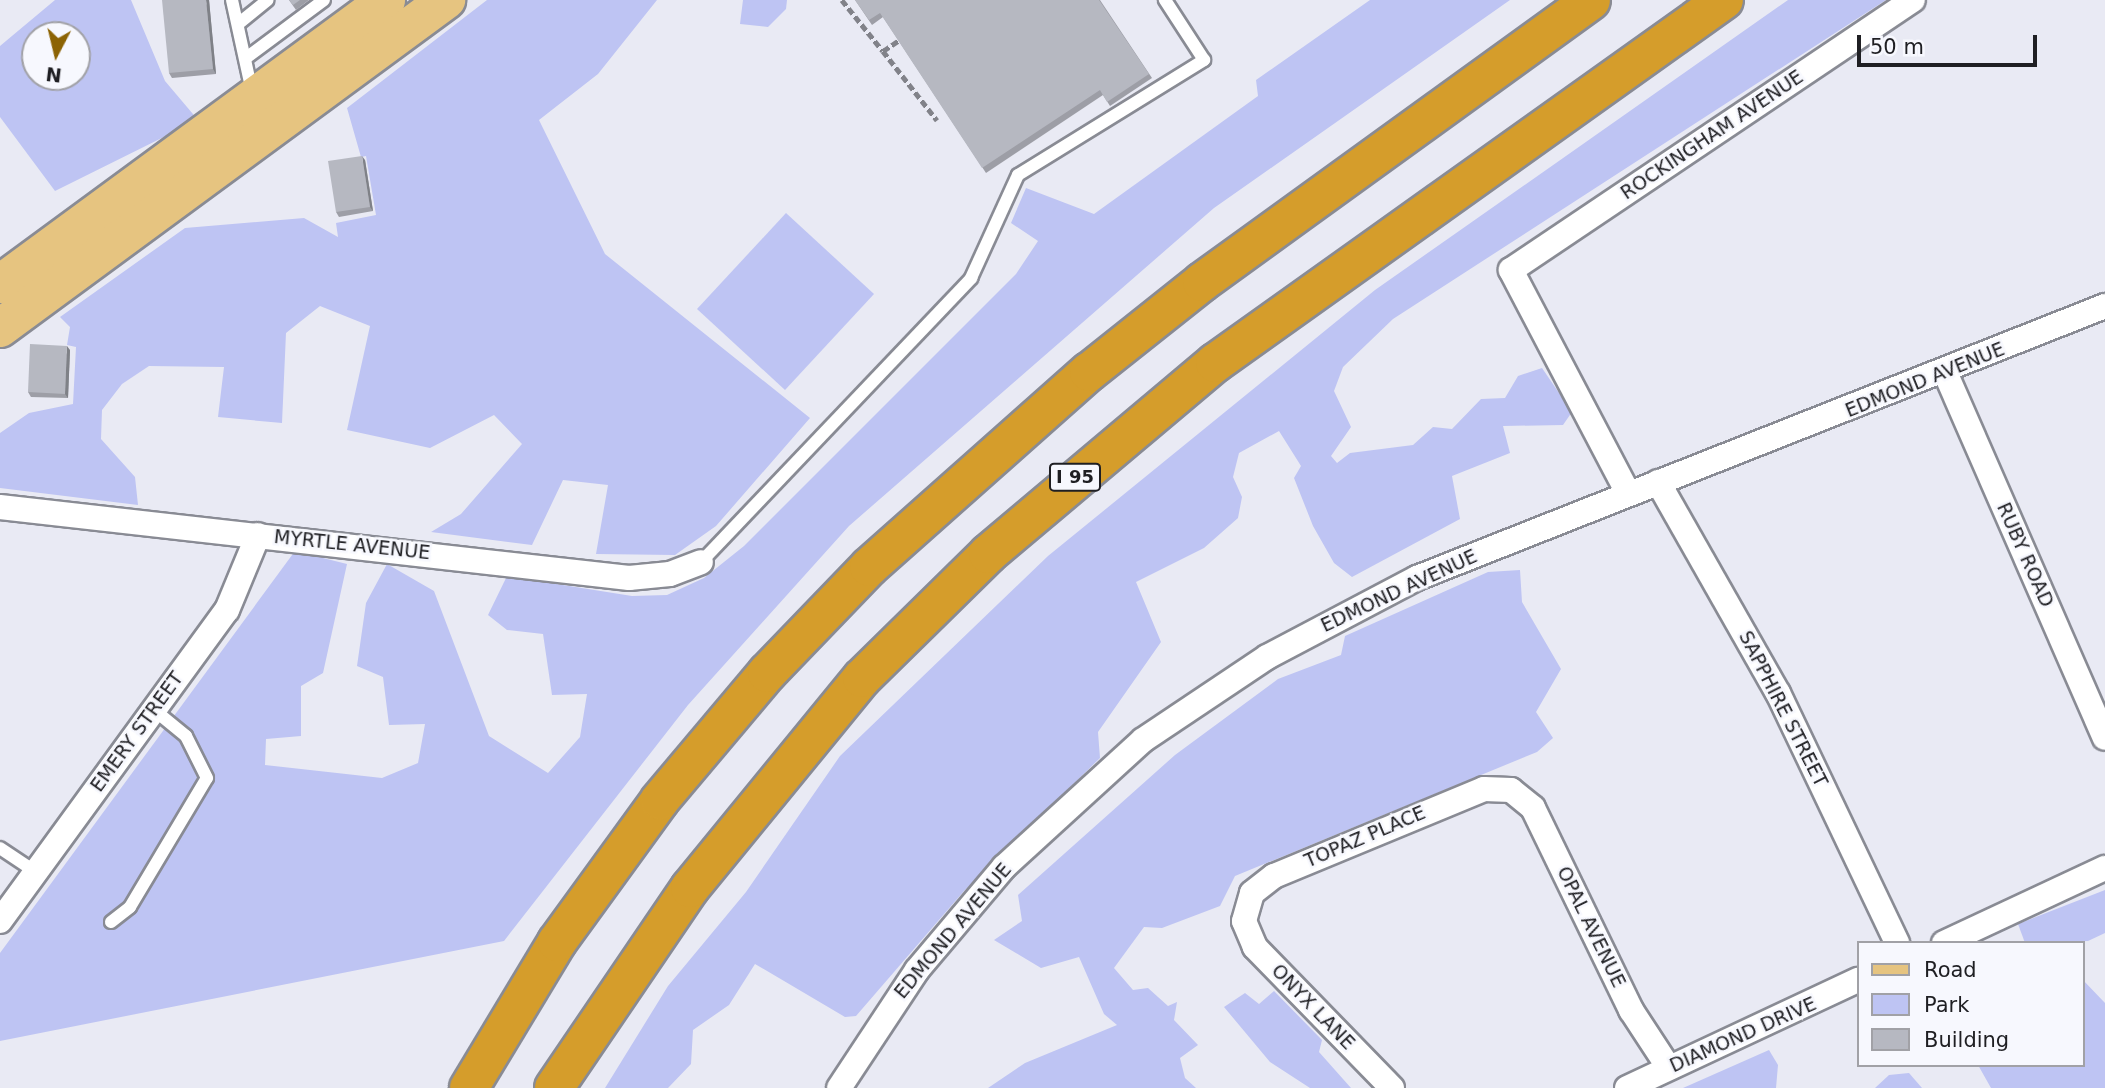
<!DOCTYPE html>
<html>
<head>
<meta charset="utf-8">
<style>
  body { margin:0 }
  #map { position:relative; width:2105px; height:1088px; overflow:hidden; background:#e9eaf4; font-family:"DejaVu Sans",sans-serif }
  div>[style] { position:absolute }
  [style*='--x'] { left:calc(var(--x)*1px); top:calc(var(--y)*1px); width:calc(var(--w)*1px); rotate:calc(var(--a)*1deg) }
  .green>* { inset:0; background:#bec4f3 }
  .path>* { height:4.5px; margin-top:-2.25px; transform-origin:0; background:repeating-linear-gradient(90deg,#818289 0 7px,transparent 0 10.5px) }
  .roads { filter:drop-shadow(2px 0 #898b94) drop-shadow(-2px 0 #898b94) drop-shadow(0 2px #898b94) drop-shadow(0 -2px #898b94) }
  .service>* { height:12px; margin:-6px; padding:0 6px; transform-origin:6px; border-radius:6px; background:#fff }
  .minor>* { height:24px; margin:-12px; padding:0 12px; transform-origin:12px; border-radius:12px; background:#fff }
  .primary>* { height:38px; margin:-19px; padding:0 19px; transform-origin:19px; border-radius:19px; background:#e6c480 }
  .motorway>* { height:38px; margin:-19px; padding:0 19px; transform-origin:19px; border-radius:19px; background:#d59d2b }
  .wall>* { inset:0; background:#9d9ea6 }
  .shaded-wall>* { inset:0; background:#7f8187 }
  .building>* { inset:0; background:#b6b8c1 }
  span { translate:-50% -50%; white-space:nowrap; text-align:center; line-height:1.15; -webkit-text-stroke:5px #f7f8fe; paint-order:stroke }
  .shield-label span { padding:2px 5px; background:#f7f8fe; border:2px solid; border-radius:5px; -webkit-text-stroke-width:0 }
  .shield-label { font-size:18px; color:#1f1f23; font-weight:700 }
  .street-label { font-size:19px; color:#1f1f23 }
  .legend { position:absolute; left:1857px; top:941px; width:228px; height:126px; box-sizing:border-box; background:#f7f8fe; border:2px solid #a1a1a6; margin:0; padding:9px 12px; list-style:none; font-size:21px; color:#1f1f23 }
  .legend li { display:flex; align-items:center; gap:14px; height:35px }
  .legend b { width:35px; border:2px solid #a1a1a6 }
  .north { position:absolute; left:21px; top:21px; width:70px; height:70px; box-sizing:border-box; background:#f7f8fe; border:2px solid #a1a1a6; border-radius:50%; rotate:187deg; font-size:19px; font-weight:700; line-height:28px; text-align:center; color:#1f1f23 }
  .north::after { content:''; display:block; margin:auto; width:24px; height:32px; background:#8c6304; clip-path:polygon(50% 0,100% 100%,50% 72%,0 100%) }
  .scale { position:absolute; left:1857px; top:35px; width:180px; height:32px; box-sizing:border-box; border:4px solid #1f1f23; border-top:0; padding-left:9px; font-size:21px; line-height:24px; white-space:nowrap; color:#1f1f23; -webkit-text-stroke:5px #f7f8fe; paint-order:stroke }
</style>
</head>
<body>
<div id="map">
  <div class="green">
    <i style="clip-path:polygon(evenodd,55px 0,131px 0,165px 81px,198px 120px,55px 191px,0 117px,0 46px,55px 0,35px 35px,77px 35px,77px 77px,35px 77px,35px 35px)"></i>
    <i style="clip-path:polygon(487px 0,657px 0,598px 74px,539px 120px,605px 254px,810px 418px,716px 526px,675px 555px,596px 554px,608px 485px,563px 480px,532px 545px,431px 532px,461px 514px,522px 444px,494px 415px,430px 448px,347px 430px,370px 326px,320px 306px,286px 333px,282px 423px,218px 417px,224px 367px,149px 366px,122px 384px,102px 410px,101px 439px,135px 477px,138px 505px,0 488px,0 433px,29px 413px,73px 404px,76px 347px,67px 345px,70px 327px,60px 317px,185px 228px,304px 218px,338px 237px,336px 223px,376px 215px,366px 156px,361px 157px,347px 108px)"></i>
    <i style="clip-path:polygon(743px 0,787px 0,786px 9px,768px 27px,740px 24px)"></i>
    <i style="clip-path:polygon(1370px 0,1510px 0,1214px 208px,849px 526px,688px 705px,504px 941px,0 1041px,0 953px,295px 551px,347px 564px,323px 673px,301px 686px,301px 736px,266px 739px,265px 765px,382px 778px,418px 763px,425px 724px,389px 725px,383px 677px,357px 666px,366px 603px,387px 564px,434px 591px,489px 736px,548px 773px,580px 737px,587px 694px,552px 695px,543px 634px,507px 630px,488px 615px,507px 576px,632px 596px,667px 595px,704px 578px,744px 546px,1016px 274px,1038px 241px,1011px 223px,1026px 188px,1094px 214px,1258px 96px,1256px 80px)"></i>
    <i style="clip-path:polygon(1788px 0,1886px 0,1393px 319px,1343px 367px,1334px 391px,1351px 427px,1331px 456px,1337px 463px,1350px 453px,1413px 445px,1433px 427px,1452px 429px,1481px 399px,1505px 398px,1518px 376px,1542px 368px,1572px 412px,1563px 425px,1503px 426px,1510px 453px,1452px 476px,1460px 519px,1352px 577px,1334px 563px,1313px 526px,1294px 478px,1301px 466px,1279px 431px,1239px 453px,1233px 477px,1242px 497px,1238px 518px,1204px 548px,1136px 582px,1161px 642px,1098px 732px,1100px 758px,964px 891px,856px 1016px,845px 1017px,755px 964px,729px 1005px,693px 1030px,691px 1064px,668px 1088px,605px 1088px,668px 986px,746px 892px,840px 756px,1048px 556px,1375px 290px)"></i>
    <i style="clip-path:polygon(786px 213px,874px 294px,785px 390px,697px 309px)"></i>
    <i style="clip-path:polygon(1520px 570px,1522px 602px,1561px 669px,1536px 712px,1553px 738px,1537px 752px,1235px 876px,1220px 906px,1162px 928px,1144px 927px,1114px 968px,1133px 990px,1148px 988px,1168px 1006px,1177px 1002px,1174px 1020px,1198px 1045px,1180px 1058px,1185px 1078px,1196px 1088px,988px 1088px,1025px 1063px,1117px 1025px,1104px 1014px,1079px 957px,1041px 968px,994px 940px,1022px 921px,1018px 895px,1175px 755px,1278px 679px,1341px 655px,1345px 636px,1488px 572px)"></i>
    <i style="clip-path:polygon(2105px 890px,2105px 933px,2088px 941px,2025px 943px,2018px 924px)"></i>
    <i style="clip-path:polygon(2082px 979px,2105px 1003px,2105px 1088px,1991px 1088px,1978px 1065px,2082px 1065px)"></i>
    <i style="clip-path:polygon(1274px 991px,1322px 1040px,1319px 1052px,1351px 1088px,1310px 1088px,1270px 1062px,1224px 1007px,1245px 993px,1259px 1004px)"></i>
    <i style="clip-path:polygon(1769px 1050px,1778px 1065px,1776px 1088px,1683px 1088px)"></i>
    <i style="clip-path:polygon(1909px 1073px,1922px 1088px,1875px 1088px,1889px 1075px)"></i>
  </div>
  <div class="path">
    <i style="--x:842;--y:0;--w:65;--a:51.2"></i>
    <i style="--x:883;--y:51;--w:22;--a:-34"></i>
    <i style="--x:883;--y:51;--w:88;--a:52"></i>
  </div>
  <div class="roads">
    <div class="service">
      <i style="--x:232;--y:0;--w:94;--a:77.7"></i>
      <i style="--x:238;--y:24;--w:38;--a:-39"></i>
      <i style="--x:246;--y:58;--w:97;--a:-36.6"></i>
      <i style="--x:701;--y:562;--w:392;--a:-46.4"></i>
      <i style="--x:971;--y:278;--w:113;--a:-65.5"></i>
      <i style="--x:1018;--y:175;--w:219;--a:-31.7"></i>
      <i style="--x:1204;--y:60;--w:72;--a:-123"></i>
      <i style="--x:0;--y:848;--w:43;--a:33.7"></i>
      <i style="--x:111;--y:922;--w:24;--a:-38"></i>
      <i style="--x:130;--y:907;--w:150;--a:-59.2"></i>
      <i style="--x:207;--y:778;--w:47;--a:-116.6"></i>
      <i style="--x:186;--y:736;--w:43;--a:-140.7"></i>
    </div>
    <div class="minor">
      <i style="--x:1945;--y:372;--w:399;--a:66.4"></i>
      <i style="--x:1658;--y:482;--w:243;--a:60.4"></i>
      <i style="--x:1778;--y:693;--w:277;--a:64.5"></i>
      <i style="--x:1628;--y:493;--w:252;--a:-117.7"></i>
      <i style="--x:1511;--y:270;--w:484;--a:-33.9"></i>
      <i style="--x:0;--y:507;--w:633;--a:6.44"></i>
      <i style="--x:629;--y:578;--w:41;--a:-5.6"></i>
      <i style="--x:670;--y:574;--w:33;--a:-21"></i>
      <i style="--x:0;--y:921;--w:385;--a:-53.9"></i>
      <i style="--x:227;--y:610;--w:81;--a:-67.5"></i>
      <i style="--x:1944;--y:943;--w:178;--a:-25"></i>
      <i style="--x:839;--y:1088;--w:141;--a:-56.5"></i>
      <i style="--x:917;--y:970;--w:135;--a:-49.8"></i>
      <i style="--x:1004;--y:867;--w:188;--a:-42.4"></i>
      <i style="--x:1143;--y:740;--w:149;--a:-33.8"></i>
      <i style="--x:1267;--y:657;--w:170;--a:-27.8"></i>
      <i style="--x:1417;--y:578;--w:740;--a:-21.57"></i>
      <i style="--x:1392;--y:1088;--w:197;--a:-134.2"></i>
      <i style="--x:1255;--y:947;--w:28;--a:-113"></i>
      <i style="--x:1244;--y:921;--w:29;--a:-74"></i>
      <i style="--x:1252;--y:893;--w:28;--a:-38"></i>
      <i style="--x:1274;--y:876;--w:227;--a:-22.5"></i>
      <i style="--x:1484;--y:789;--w:27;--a:2"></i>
      <i style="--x:1511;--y:790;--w:28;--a:39"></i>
      <i style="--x:1533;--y:808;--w:225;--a:64.1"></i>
      <i style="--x:1631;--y:1010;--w:69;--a:56.8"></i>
      <i style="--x:1627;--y:1088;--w:255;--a:-25.1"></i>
    </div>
    <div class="primary">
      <i style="--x:0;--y:284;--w:479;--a:-36.3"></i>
      <i style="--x:0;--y:328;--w:554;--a:-36.33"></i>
    </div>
    <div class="motorway">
      <i style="--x:469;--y:1088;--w:170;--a:-58.9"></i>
      <i style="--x:557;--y:942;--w:175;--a:-54"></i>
      <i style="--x:660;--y:800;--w:166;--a:-49.9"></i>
      <i style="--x:767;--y:673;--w:147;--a:-46.1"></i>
      <i style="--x:869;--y:567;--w:294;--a:-41.6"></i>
      <i style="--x:1089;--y:372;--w:144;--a:-38.5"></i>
      <i style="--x:1202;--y:282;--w:480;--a:-35.9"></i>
      <i style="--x:554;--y:1088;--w:242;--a:-55.8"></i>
      <i style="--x:690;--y:888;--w:271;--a:-50.7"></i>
      <i style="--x:862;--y:678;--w:177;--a:-44.5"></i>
      <i style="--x:988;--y:554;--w:297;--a:-40.1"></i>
      <i style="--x:1215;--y:363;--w:625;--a:-35.5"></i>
    </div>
  </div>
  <div class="wall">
    <i style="clip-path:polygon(209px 0,216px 74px,172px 78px,169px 73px)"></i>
    <i style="clip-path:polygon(289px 0,309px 0,296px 10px)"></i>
    <i style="clip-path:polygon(855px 0,1100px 0,1152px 78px,1110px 106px,1103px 95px,986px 173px,883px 17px,872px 25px)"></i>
    <i style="clip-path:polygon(365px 160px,373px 211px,339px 217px,336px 212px)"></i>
    <i style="clip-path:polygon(70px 350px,68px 398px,31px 397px,28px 392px)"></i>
  </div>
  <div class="shaded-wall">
    <i style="clip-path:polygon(206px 0,209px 0,216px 74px,213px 69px)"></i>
    <i style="clip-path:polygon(362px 156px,365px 160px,373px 211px,370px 207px)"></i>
    <i style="clip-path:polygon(67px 346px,70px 350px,68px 398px,65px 394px)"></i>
  </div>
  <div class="building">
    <i style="clip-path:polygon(162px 0,206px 0,213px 69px,169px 73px)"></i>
    <i style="clip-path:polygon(289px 0,300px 0,293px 5px)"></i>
    <i style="clip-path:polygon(855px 0,1099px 0,1149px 74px,1107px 102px,1100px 90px,982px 168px,880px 13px,869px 20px)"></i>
    <i style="clip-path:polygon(362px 156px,370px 207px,336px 212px,328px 161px)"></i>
    <i style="clip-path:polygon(30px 344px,67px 346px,65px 394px,28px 392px)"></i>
  </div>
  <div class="shield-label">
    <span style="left:1075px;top:477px">I 95</span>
  </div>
  <div class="street-label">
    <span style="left:1712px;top:135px;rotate:-34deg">ROCKINGHAM AVENUE</span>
    <span style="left:1925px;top:380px;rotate:-22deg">EDMOND AVENUE</span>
    <span style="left:352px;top:545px;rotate:6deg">MYRTLE AVENUE</span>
    <span style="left:2025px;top:555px;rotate:66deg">RUBY ROAD</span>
    <span style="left:1399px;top:591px;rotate:-25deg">EDMOND AVENUE</span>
    <span style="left:1783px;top:709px;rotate:63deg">SAPPHIRE STREET</span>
    <span style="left:137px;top:732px;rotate:-54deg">EMERY STREET</span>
    <span style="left:1365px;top:837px;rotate:-23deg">TOPAZ PLACE</span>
    <span style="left:1591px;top:927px;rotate:64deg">OPAL AVENUE</span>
    <span style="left:953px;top:931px;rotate:-50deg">EDMOND AVENUE</span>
    <span style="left:1313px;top:1007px;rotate:46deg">ONYX LANE</span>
    <span style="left:1743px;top:1035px;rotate:-24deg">DIAMOND DRIVE</span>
  </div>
  <ul class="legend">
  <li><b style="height:9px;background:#e6c480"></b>Road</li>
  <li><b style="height:19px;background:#bec4f3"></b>Park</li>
  <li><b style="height:19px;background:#b6b8c1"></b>Building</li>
  </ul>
  <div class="north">N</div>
  <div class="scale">50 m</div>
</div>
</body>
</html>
